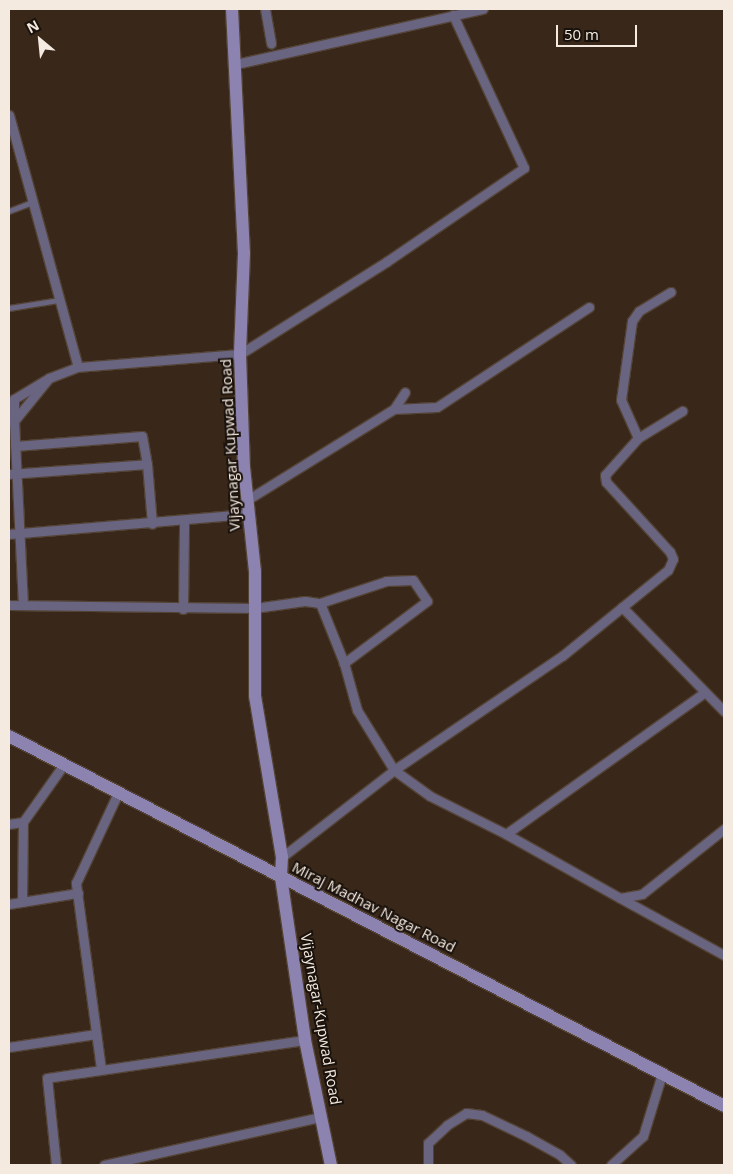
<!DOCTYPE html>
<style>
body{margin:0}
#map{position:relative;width:733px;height:1174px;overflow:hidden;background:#392819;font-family:"Open Sans",sans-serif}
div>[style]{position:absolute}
.roads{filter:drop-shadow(1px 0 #534335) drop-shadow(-1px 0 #534335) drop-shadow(0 1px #534335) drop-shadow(0 -1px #534335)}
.lane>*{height:4.5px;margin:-2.25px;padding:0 2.25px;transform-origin:2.25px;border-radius:2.25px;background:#696480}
.street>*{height:9px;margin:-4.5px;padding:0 4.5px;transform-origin:4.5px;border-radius:4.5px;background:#696480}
.secondary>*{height:12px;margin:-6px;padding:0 6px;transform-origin:6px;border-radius:6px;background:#8c83b0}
span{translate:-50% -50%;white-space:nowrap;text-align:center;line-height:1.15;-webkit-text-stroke:4px #1a120c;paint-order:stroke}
.street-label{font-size:15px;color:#f5eae0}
.frame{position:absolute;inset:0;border:10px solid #f5eae0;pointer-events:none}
.north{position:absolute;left:15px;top:15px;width:50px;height:50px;-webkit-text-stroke:4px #1a120c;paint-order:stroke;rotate:332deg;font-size:14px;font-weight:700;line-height:20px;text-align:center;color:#f5eae0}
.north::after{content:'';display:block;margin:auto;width:18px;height:22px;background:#f5eae0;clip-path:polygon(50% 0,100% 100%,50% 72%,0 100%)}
.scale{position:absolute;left:556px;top:25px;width:81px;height:22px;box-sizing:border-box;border:2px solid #f5eae0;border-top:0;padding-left:6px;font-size:15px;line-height:18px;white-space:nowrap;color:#f5eae0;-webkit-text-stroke:4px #1a120c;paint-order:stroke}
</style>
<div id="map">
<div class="roads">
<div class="lane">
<div style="left:9px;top:211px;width:25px;rotate:-21deg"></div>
<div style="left:9px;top:308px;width:51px;rotate:-9.1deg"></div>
</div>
<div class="street">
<div style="left:265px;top:9px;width:35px;rotate:80deg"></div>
<div style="left:236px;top:64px;width:253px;rotate:-12.6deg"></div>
<div style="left:9px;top:115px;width:261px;rotate:74.7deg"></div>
<div style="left:49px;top:378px;width:55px;rotate:129.1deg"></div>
<div style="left:14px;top:421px;width:22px;rotate:-90deg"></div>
<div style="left:14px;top:399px;width:41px;rotate:-31deg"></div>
<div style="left:49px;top:378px;width:31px;rotate:-21deg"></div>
<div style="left:78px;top:367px;width:163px;rotate:-4.6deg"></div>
<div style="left:240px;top:354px;width:173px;rotate:-32.2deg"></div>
<div style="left:386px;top:262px;width:167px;rotate:-34.3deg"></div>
<div style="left:524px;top:168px;width:169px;rotate:-114.9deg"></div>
<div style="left:394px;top:409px;width:43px;rotate:-2.7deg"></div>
<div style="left:437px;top:407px;width:182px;rotate:-33.3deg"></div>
<div style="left:9px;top:420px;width:5px;rotate:11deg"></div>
<div style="left:14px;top:421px;width:183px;rotate:87.2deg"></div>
<div style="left:638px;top:438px;width:42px;rotate:-114.1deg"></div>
<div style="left:621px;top:400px;width:80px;rotate:-82.1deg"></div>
<div style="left:632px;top:321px;width:12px;rotate:-55deg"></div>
<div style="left:639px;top:311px;width:37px;rotate:-31deg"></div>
<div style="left:15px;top:446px;width:127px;rotate:-4.5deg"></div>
<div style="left:142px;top:436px;width:28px;rotate:80deg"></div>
<div style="left:9px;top:474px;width:138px;rotate:-4.1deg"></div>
<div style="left:147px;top:464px;width:60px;rotate:85.2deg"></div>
<div style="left:247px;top:500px;width:173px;rotate:-31.8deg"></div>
<div style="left:394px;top:409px;width:20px;rotate:-57deg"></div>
<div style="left:9px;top:534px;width:241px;rotate:-4.8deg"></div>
<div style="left:320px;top:603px;width:65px;rotate:68.2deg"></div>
<div style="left:344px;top:663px;width:49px;rotate:74.5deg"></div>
<div style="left:357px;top:710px;width:70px;rotate:58.3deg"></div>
<div style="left:394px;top:770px;width:44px;rotate:35.8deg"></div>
<div style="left:430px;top:796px;width:85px;rotate:26.6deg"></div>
<div style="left:506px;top:834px;width:131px;rotate:29.3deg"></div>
<div style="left:620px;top:898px;width:22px;rotate:-10deg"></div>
<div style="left:642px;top:894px;width:105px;rotate:-38.4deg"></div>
<div style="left:9px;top:605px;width:246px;rotate:0.7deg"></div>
<div style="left:255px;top:608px;width:50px;rotate:-8deg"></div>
<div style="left:305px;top:601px;width:15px;rotate:8deg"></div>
<div style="left:320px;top:603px;width:70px;rotate:-18.4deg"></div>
<div style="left:386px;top:581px;width:27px;rotate:-2deg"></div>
<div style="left:413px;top:580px;width:25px;rotate:56deg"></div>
<div style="left:427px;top:601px;width:104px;rotate:143.2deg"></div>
<div style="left:622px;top:607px;width:146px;rotate:45.6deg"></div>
<div style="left:183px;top:609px;width:88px;rotate:-89.3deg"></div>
<div style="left:9px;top:824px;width:14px;rotate:-8deg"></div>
<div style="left:23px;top:822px;width:71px;rotate:-54.7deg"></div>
<div style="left:506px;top:834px;width:244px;rotate:-35.5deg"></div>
<div style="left:282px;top:857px;width:142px;rotate:-37.8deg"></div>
<div style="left:394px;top:770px;width:203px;rotate:-34.2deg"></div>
<div style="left:562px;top:656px;width:136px;rotate:-39.1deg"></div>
<div style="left:668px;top:570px;width:12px;rotate:-66deg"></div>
<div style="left:673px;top:559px;width:8px;rotate:-113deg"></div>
<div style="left:670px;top:552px;width:95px;rotate:-132.4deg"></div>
<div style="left:606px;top:482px;width:7px;rotate:-98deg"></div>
<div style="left:605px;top:475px;width:50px;rotate:-48.3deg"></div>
<div style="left:638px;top:438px;width:52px;rotate:-31.5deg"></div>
<div style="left:622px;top:899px;width:116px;rotate:28.8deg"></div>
<div style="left:22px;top:902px;width:80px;rotate:-89.3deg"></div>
<div style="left:9px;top:904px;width:70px;rotate:-9.1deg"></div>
<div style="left:9px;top:1047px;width:88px;rotate:-8.5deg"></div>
<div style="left:101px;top:1069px;width:188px;rotate:-97.7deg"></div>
<div style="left:76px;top:883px;width:99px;rotate:-65deg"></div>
<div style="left:56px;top:1165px;width:87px;rotate:-95.9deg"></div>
<div style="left:47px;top:1078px;width:261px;rotate:-8.4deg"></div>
<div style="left:104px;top:1165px;width:222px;rotate:-12.5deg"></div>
<div style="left:428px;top:1165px;width:22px;rotate:-90deg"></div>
<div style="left:428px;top:1143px;width:26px;rotate:-43deg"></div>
<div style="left:447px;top:1125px;width:22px;rotate:-32deg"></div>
<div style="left:466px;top:1113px;width:16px;rotate:7deg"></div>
<div style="left:482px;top:1115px;width:49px;rotate:25.5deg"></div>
<div style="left:526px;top:1136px;width:39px;rotate:29deg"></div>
<div style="left:560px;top:1155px;width:15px;rotate:42deg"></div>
<div style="left:611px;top:1165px;width:43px;rotate:-42.2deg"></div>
<div style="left:643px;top:1136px;width:65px;rotate:-73deg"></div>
</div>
<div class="secondary">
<div style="left:232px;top:9px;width:244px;rotate:87.2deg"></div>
<div style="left:244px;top:253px;width:101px;rotate:92.3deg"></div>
<div style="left:240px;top:354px;width:113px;rotate:88deg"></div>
<div style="left:244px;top:467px;width:105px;rotate:84deg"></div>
<div style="left:255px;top:571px;width:125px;rotate:90deg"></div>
<div style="left:255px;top:696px;width:163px;rotate:80.5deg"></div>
<div style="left:282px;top:857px;width:20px;rotate:93deg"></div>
<div style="left:281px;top:877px;width:165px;rotate:81.6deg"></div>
<div style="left:305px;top:1040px;width:128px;rotate:78.3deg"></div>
<div style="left:9px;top:736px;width:805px;rotate:27.36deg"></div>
</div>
</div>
<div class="street-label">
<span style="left:230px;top:445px;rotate:-93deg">Vijaynagar Kupwad Road</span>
<span style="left:374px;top:907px;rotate:27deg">Miraj Madhav Nagar Road</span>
<span style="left:321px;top:1019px;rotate:80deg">Vijaynagar-Kupwad Road</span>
</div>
<div class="frame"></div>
<div class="north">N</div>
<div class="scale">50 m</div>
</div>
